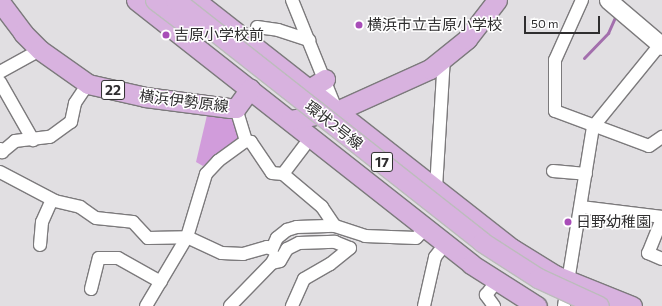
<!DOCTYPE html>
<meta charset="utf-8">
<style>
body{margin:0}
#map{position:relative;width:662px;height:306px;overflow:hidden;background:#e1dfe2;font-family:Commissioner,"Noto Sans JP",sans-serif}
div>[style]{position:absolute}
.green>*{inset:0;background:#d19cdb}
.stream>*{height:3px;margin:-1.5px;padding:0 1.5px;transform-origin:1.5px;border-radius:1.5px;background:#a36fad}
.roads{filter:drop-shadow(1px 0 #7c7a7c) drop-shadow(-1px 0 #7c7a7c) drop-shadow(0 1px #7c7a7c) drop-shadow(0 -1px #7c7a7c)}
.street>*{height:12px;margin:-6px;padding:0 6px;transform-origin:6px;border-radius:6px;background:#fff}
.secondary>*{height:17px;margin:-8.5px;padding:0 8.5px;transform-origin:8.5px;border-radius:8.5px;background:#fff}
.primary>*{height:19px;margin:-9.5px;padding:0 9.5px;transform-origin:9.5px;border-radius:9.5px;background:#d8b2df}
.bridges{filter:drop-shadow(1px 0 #bcbcbc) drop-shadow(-1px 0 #bcbcbc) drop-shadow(0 1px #bcbcbc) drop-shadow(0 -1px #bcbcbc)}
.primary-bridge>*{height:19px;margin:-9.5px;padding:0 9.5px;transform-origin:9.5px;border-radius:9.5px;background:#d8b2df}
.dots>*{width:11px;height:11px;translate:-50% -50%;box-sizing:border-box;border:2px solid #fff;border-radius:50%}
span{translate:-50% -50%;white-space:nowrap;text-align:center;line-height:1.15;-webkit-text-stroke:3px #fff;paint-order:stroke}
.shield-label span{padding:1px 3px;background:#fff;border:1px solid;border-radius:3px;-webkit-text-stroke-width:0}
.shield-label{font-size:14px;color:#2f2e2f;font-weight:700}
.poi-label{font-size:15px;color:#2f2e2f}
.left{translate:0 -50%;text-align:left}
.street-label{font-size:15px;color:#2f2e2f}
.scale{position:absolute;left:524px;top:16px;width:76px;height:18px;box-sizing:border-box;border:2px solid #2f2e2f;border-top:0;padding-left:5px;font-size:12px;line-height:14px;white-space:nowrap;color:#2f2e2f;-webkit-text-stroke:3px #fff;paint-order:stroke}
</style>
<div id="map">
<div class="green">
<div style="clip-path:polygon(208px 111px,233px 116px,239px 142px,203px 166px,196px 162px)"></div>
</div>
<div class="stream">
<div style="left:584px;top:58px;width:35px;rotate:-46deg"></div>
<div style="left:608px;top:33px;width:22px;rotate:-66deg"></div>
</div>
<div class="roads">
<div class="street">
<div style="left:292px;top:0;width:118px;rotate:68deg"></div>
<div style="left:582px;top:0;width:66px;rotate:114.2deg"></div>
<div style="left:555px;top:60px;width:51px;rotate:90deg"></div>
<div style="left:555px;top:111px;width:100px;rotate:20.4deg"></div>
<div style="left:649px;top:146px;width:16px;rotate:-35deg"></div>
<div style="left:257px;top:27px;width:21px;rotate:8deg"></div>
<div style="left:278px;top:30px;width:33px;rotate:18deg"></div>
<div style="left:0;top:72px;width:46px;rotate:-28.8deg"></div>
<div style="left:0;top:82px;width:67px;rotate:60.4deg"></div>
<div style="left:246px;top:141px;width:5px;rotate:11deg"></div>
<div style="left:251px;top:142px;width:37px;rotate:56deg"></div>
<div style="left:272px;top:173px;width:11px;rotate:5deg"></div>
<div style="left:283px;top:174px;width:35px;rotate:-53deg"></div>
<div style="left:0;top:149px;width:4px;rotate:56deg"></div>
<div style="left:2px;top:152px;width:17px;rotate:-40deg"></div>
<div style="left:15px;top:141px;width:35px;rotate:-7deg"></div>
<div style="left:50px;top:137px;width:26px;rotate:-36deg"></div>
<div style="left:71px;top:122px;width:19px;rotate:-78deg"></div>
<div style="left:75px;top:103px;width:23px;rotate:-56deg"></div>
<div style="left:553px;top:171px;width:33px;rotate:5deg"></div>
<div style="left:0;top:172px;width:62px;rotate:27.8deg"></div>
<div style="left:55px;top:201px;width:26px;rotate:13deg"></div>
<div style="left:80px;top:207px;width:19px;rotate:35deg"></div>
<div style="left:96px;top:218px;width:37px;rotate:6deg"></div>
<div style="left:133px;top:222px;width:22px;rotate:47deg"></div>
<div style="left:148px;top:238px;width:39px;rotate:-1deg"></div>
<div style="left:187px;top:237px;width:38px;rotate:25deg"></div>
<div style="left:222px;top:253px;width:21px;rotate:3deg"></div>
<div style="left:243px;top:254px;width:25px;rotate:-16deg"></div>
<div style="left:267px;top:247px;width:5px;rotate:22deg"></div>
<div style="left:272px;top:249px;width:12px;rotate:-66deg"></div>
<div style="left:277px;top:238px;width:13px;rotate:-39deg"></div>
<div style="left:287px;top:230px;width:10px;rotate:-17deg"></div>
<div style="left:297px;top:227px;width:38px;rotate:-2deg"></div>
<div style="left:283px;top:174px;width:51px;rotate:40.2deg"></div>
<div style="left:322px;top:207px;width:23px;rotate:56deg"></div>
<div style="left:335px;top:226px;width:32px;rotate:18deg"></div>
<div style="left:365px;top:236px;width:51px;rotate:2.2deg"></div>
<div style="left:416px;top:238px;width:14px;rotate:-45deg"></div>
<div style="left:436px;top:188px;width:129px;rotate:-86.5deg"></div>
<div style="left:581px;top:207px;width:82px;rotate:7deg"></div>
<div style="left:662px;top:219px;width:37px;rotate:112deg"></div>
<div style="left:648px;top:253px;width:15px;rotate:23deg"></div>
<div style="left:40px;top:245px;width:23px;rotate:-85deg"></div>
<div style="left:42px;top:222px;width:24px;rotate:-66deg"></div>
<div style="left:272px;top:263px;width:8px;rotate:-14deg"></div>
<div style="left:280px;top:261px;width:14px;rotate:-60deg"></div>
<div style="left:287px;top:249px;width:13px;rotate:-27deg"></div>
<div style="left:299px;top:243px;width:36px;rotate:-2deg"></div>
<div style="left:335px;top:242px;width:16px;rotate:22deg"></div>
<div style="left:350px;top:248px;width:26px;rotate:141deg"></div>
<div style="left:330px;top:264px;width:30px;rotate:150deg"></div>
<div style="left:304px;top:279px;width:30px;rotate:114deg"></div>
<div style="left:91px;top:289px;width:32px;rotate:-76deg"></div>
<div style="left:99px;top:258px;width:19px"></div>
<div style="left:118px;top:258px;width:49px;rotate:29.2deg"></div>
<div style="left:146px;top:306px;width:80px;rotate:-59.3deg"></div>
<div style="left:187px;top:237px;width:66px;rotate:-73.2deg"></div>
<div style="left:206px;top:174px;width:18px;rotate:-47deg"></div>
<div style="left:218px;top:161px;width:34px;rotate:-36deg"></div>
<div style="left:246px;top:141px;width:34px;rotate:-107deg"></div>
<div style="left:230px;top:306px;width:60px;rotate:-45.7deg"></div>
<div style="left:272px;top:263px;width:7px;rotate:-63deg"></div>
<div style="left:424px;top:306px;width:50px;rotate:-77.3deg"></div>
<div style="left:435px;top:257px;width:16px;rotate:-52deg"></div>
<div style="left:494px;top:306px;width:14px;rotate:-126deg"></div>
<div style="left:486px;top:295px;width:16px;rotate:-52deg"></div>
<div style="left:564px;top:306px;width:181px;rotate:-80.8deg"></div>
<div style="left:593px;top:127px;width:109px;rotate:-50.9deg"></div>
</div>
<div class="secondary">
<div style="left:608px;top:0;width:71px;rotate:40.4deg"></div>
</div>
<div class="primary">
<div style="left:136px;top:0;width:427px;rotate:38.2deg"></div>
<div style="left:471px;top:264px;width:78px;rotate:32.5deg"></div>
<div style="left:195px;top:0;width:404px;rotate:38.1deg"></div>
<div style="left:513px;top:249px;width:49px;rotate:31.8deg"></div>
<div style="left:555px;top:275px;width:83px;rotate:21.9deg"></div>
<div style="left:0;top:2px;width:39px;rotate:53deg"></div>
<div style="left:23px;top:33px;width:24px;rotate:45deg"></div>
<div style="left:40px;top:50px;width:59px;rotate:35.3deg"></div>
<div style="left:88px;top:84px;width:58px;rotate:12.8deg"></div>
<div style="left:145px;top:97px;width:86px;rotate:7.4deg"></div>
<div style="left:230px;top:108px;width:6px"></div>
<div style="left:236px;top:108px;width:24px;rotate:-54deg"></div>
<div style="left:309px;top:89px;width:19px;rotate:-32deg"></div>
<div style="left:290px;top:120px;width:48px;rotate:-10.8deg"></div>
<div style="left:337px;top:111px;width:102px;rotate:-24.3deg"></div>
<div style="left:430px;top:69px;width:48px;rotate:-39deg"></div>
<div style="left:467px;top:39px;width:49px;rotate:-52.4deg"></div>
</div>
</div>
<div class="bridges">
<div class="primary-bridge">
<div style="left:155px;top:0;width:38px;rotate:37deg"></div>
<div style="left:175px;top:0;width:391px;rotate:38.2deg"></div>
<div style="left:482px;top:242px;width:67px;rotate:32.7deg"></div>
<div style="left:538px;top:278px;width:67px;rotate:24.7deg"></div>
</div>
</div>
<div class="dots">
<div style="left:359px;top:25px;background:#a84db8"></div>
<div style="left:166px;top:35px;background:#a84db8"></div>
<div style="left:568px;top:222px;background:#a84db8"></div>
</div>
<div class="shield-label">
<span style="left:113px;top:90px">22</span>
<span style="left:382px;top:162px">17</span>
</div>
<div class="poi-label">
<span class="left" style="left:367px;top:25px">横浜市立吉原小学校</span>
<span class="left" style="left:174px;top:35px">吉原小学校前</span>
<span class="left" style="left:576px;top:222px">日野幼稚園</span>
</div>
<div class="street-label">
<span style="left:184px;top:101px;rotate:7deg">横浜伊勢原線</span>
<span style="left:334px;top:125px;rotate:38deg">環状2号線</span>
</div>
<div class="scale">50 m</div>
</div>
